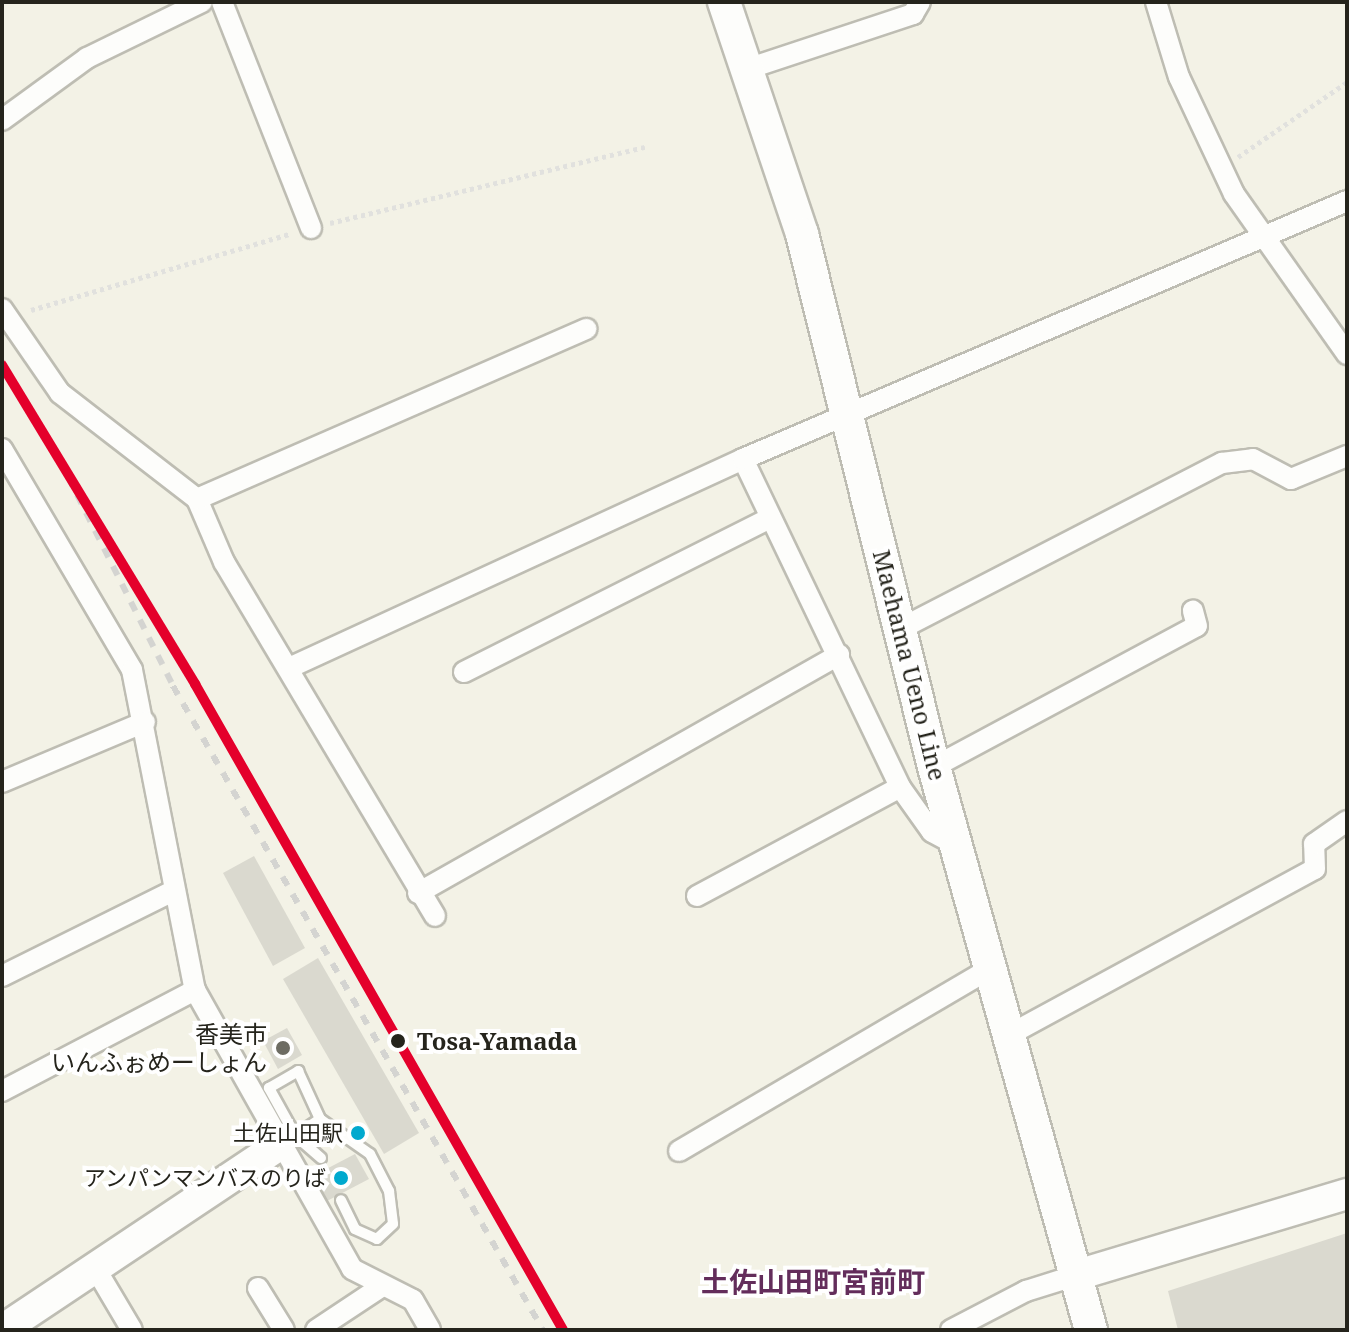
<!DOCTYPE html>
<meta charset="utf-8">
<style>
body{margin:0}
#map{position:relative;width:1349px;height:1332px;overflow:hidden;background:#f3f2e6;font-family:"Noto Serif","Noto Sans JP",serif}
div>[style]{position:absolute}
.building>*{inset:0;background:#dad9cf}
.path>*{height:5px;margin-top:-2.5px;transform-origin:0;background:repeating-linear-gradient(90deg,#e1e1de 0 4px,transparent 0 8px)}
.roads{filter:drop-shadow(2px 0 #bebdb3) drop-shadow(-2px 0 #bebdb3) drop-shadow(0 2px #bebdb3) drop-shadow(0 -2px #bebdb3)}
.lane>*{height:10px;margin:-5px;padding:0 5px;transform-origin:5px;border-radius:5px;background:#fdfdfb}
.street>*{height:20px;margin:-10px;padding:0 10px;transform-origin:10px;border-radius:10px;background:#fdfdfb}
.secondary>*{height:30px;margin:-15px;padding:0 15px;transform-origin:15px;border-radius:15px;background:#fdfdfb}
.primary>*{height:32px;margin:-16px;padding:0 16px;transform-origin:16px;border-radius:16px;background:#fdfdfb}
.rail>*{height:6px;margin-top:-3px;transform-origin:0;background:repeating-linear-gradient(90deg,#d4d4d1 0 10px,transparent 0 20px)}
.rail-1>*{height:10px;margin:-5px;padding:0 5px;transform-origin:5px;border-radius:5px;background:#e4002b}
.dots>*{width:22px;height:22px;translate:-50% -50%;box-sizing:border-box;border:4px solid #fff;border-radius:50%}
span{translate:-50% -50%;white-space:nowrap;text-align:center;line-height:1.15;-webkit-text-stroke:8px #fff;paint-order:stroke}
.bus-label{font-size:22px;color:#25241c}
.right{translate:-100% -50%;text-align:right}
.street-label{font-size:24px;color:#25241c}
.poi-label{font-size:24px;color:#25241c}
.stop-label{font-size:24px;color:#25241c;font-weight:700}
.left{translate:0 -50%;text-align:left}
.quarter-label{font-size:28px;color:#632d5b;font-weight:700}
.frame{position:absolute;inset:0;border:4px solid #25241c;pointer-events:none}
</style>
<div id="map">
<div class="building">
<div style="clip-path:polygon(254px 856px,305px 948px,273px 966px,223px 873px)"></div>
<div style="clip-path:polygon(318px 958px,419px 1133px,384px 1154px,283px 979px)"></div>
<div style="clip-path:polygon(287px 1028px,302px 1055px,278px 1069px,263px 1041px)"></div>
<div style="clip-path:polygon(355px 1154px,369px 1179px,327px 1201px,313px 1176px)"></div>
<div style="clip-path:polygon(1347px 1233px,1347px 1330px,1178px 1330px,1168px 1291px)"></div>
</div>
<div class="path">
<div style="left:1238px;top:157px;width:132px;rotate:-34.5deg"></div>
<div style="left:330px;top:223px;width:324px;rotate:-13.6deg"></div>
<div style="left:31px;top:310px;width:270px;rotate:-16.4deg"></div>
</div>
<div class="roads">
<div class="lane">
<div style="left:292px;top:1138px;width:34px;rotate:-34deg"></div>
<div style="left:321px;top:1158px;width:35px;rotate:-139deg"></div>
<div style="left:295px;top:1135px;width:54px;rotate:-119deg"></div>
<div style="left:269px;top:1088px;width:34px;rotate:-30deg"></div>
<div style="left:298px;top:1071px;width:53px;rotate:65.4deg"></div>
<div style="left:320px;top:1119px;width:61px;rotate:35deg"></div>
<div style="left:370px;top:1154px;width:42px;rotate:62.8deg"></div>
<div style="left:389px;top:1191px;width:33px;rotate:83deg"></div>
<div style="left:393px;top:1224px;width:22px;rotate:137deg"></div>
<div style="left:377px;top:1239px;width:24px;rotate:-156deg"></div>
<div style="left:355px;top:1229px;width:32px;rotate:-116deg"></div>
</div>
<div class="street">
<div style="left:222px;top:2px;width:243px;rotate:68.5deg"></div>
<div style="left:1156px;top:2px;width:78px;rotate:73deg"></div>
<div style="left:1179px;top:77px;width:129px;rotate:64.8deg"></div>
<div style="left:1234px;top:194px;width:196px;rotate:54.8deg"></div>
<div style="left:747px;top:69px;width:175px;rotate:-18.3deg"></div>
<div style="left:913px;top:14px;width:14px;rotate:-60deg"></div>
<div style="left:2px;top:120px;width:105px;rotate:-36.1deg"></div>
<div style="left:87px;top:58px;width:128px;rotate:-26deg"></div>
<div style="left:2px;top:309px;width:102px;rotate:55.4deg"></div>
<div style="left:60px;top:393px;width:173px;rotate:37.7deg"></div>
<div style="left:197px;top:499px;width:69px;rotate:66.8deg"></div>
<div style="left:224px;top:562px;width:412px;rotate:59.2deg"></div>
<div style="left:2px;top:449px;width:256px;rotate:59.5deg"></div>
<div style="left:132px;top:670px;width:326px;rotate:78.9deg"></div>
<div style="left:195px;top:990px;width:320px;rotate:60.6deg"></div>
<div style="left:352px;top:1269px;width:68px;rotate:26.9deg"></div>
<div style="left:413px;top:1300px;width:34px;rotate:60deg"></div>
<div style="left:743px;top:459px;width:364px;rotate:64.4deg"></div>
<div style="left:900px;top:787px;width:55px;rotate:54.6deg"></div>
<div style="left:932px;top:832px;width:27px;rotate:28deg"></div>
<div style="left:197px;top:499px;width:425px;rotate:-23.6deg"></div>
<div style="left:902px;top:628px;width:360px;rotate:-27.3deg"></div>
<div style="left:1222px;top:463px;width:31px;rotate:-7deg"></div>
<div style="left:1253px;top:459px;width:43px;rotate:27.8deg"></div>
<div style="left:1291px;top:479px;width:61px;rotate:-22.3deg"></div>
<div style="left:291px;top:667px;width:498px;rotate:-24.7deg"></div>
<div style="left:743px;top:459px;width:657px;rotate:-23.13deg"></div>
<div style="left:464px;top:672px;width:343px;rotate:-26.7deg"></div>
<div style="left:934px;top:767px;width:298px;rotate:-28.2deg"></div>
<div style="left:1197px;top:626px;width:16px;rotate:-105deg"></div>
<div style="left:2px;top:782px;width:155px;rotate:-22.8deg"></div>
<div style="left:418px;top:893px;width:484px;rotate:-29.5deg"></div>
<div style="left:697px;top:896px;width:230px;rotate:-28.2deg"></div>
<div style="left:2px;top:976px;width:191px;rotate:-26.4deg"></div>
<div style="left:1007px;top:1036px;width:350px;rotate:-28.5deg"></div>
<div style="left:1315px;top:869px;width:25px;rotate:-92deg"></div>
<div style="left:1314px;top:844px;width:40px;rotate:-34.9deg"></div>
<div style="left:2px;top:1091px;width:218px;rotate:-27.6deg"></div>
<div style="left:679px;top:1151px;width:359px;rotate:-30.4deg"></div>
<div style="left:94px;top:1266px;width:74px;rotate:59.3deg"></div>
<div style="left:258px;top:1288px;width:49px;rotate:58.2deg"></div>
<div style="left:316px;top:1330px;width:78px;rotate:-33.5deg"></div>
<div style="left:951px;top:1330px;width:85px;rotate:-27.5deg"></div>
<div style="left:1026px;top:1291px;width:53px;rotate:-17.4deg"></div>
</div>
<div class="secondary">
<div style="left:1077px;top:1275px;width:282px;rotate:-16.7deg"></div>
<div style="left:2px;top:1330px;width:332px;rotate:-33.7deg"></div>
</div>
<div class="primary">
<div style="left:724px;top:2px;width:245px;rotate:71.4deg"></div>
<div style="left:802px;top:234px;width:549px;rotate:76.09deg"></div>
<div style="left:934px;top:767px;width:584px;rotate:74.42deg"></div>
</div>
</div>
<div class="rail">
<div style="left:59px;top:459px;width:254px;rotate:63.3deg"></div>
<div style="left:173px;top:686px;width:743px;rotate:60.12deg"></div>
</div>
<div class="rail-1">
<div style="left:2px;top:365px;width:373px;rotate:58.8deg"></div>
<div style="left:195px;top:684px;width:743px;rotate:60.33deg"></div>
</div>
<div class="dots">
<div style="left:398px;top:1041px;background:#25241c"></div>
<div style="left:283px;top:1048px;background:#6d6c63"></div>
<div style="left:358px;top:1133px;background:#00a9ce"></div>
<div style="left:341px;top:1178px;background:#00a9ce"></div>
</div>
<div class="bus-label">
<span class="right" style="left:343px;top:1133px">土佐山田駅</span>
<span class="right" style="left:326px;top:1178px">アンパンマンバスのりば</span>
</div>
<div class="street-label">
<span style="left:910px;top:665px;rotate:76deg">Maehama Ueno Line</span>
</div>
<div class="poi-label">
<span class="right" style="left:267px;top:1048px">香美市<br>いんふぉめーしょん</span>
</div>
<div class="stop-label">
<span class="left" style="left:417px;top:1041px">Tosa-Yamada</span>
</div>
<div class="quarter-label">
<span style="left:813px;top:1281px">土佐山田町宮前町</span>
</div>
<div class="frame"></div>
</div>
